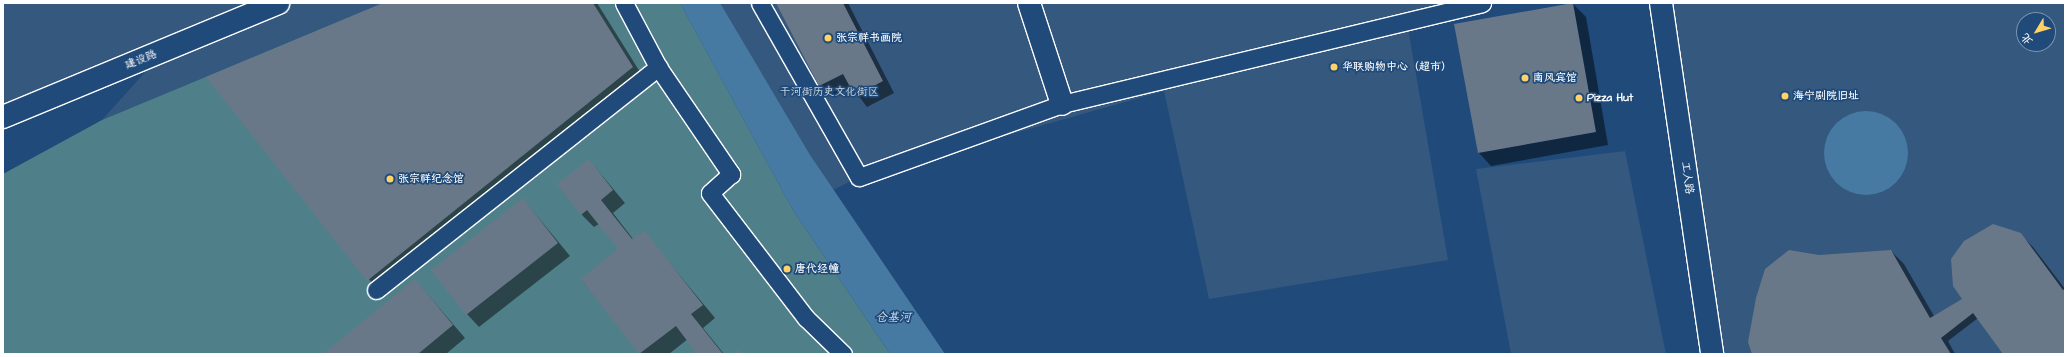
<!DOCTYPE html>
<meta charset="utf-8">
<style>
body{margin:0}
#map{position:relative;width:2068px;height:357px;overflow:hidden;background:#1f4a7a;font-family:"Architects Daughter","LXGW WenKai TC",sans-serif}
div>[style]{position:absolute}
.built>*{inset:0;background:#35587e}
.green>*{inset:0;background:#4f808a}
.water>*{inset:0;background:#467aa3}
.round{border-radius:50%}
.shadow>*{inset:0;background:#0007}
.building>*{inset:0;background:#697888}
.roads{filter:drop-shadow(1px 0 #fff) drop-shadow(-1px 0 #fff) drop-shadow(0 1px #fff) drop-shadow(0 -1px #fff)}
.lane>*{height:17px;margin:-8.5px;padding:0 8.5px;transform-origin:8.5px;border-radius:8.5px;background:#1f4a7a}
.street>*{height:22px;margin:-11px;padding:0 11px;transform-origin:11px;border-radius:11px;background:#1f4a7a}
.secondary>*{height:22px;margin:-11px;padding:0 11px;transform-origin:11px;border-radius:11px;background:#1f4a7a}
.dots>*{width:11px;height:11px;translate:-50% -50%;box-sizing:border-box;border:2px solid #1f4a7a;border-radius:50%}
span{translate:-50% -50%;white-space:nowrap;text-align:center;line-height:1.15;-webkit-text-stroke:3.5px #1f4a7a;paint-order:stroke}
.poi-label{font-size:11px;color:#fff;font-weight:700}
.left{translate:0 -50%;text-align:left}
.street-label{font-size:11px;color:#fff}
.park-label{font-size:11px;color:#d3dfe2}
.water-label{font-size:12px;color:#d1dee8;font-style:italic}
.frame{position:absolute;inset:0;border:4px solid #fff;pointer-events:none}
.north{position:absolute;left:2016px;top:12px;width:40px;height:40px;box-sizing:border-box;background:#1f4a7a;border:1px solid #7992af;border-radius:50%;rotate:232deg;font-size:11px;font-weight:700;line-height:16px;text-align:center;color:#fff}
.north::after{content:'';display:block;margin:auto;width:14px;height:18px;background:#ffd166;clip-path:polygon(50% 0,100% 100%,50% 72%,0 100%)}
</style>
<div id="map">
<div class="built">
<div style="clip-path:polygon(3px 3px,383px 3px,102px 120px,164px 51px,3px 117px)"></div>
<div style="clip-path:polygon(680px 3px,1500px 3px,1408px 28px,1448px 260px,1209px 299px,1164px 91px,859px 177px,793px 210px)"></div>
<div style="clip-path:polygon(evenodd,1661px 3px,2065px 3px,2065px 354px,1712px 354px,1661px 3px,2024px 20px,2048px 20px,2048px 44px,2024px 44px,2024px 20px)"></div>
<div style="clip-path:polygon(1625px 151px,1666px 354px,1511px 354px,1476px 169px)"></div>
</div>
<div class="green">
<div style="clip-path:polygon(383px 3px,680px 3px,793px 210px,890px 354px,3px 354px,3px 174px,102px 120px)"></div>
</div>
<div class="water">
<div style="clip-path:polygon(680px 3px,720px 3px,810px 155px,945px 354px,890px 354px,793px 210px)"></div>
<div class="round" style="left:1824px;top:111px;width:84px;height:84px"></div>
</div>
<div class="shadow">
<div style="clip-path:polygon(385px 3px,597px 3px,645px 80px,380px 293px,208px 77px)"></div>
<div style="clip-path:polygon(778px 3px,848px 3px,894px 93px,867px 107px,852px 87px,832px 97px,820px 86px)"></div>
<div style="clip-path:polygon(1573px 4px,1586px 17px,1608px 145px,1491px 166px,1479px 153px,1455px 25px)"></div>
<div style="clip-path:polygon(589px 160px,625px 203px,613px 213px,633px 239px,643px 231px,715px 318px,703px 328px,724px 354px,699px 354px,688px 339px,669px 354px,641px 354px,582px 280px,620px 250px,599px 224px,594px 227px,582px 215px,558px 184px)"></div>
<div style="clip-path:polygon(523px 199px,570px 256px,479px 327px,467px 314px)"></div>
<div style="clip-path:polygon(2020px 234px,2033px 247px,2065px 289px,2065px 354px,2005px 354px,1978px 318px,1948px 341px,1955px 354px,1753px 354px,1819px 256px,1891px 251px,1904px 264px,1934px 316px,1962px 300px)"></div>
<div style="clip-path:polygon(415px 280px,465px 338px,446px 354px,325px 354px)"></div>
</div>
<div class="building">
<div style="clip-path:polygon(383px 3px,593px 3px,633px 67px,367px 281px,206px 77px)"></div>
<div style="clip-path:polygon(776px 3px,843px 3px,883px 81px,855px 96px,843px 74px,819px 86px)"></div>
<div style="clip-path:polygon(1573px 3px,1596px 132px,1478px 153px,1454px 24px)"></div>
<div style="clip-path:polygon(589px 159px,613px 190px,601px 200px,632px 239px,644px 230px,703px 305px,691px 314px,723px 354px,697px 354px,676px 326px,639px 354px,581px 279px,618px 249px,587px 210px,581px 215px,557px 184px)"></div>
<div style="clip-path:polygon(523px 198px,558px 243px,466px 315px,431px 270px)"></div>
<div style="clip-path:polygon(1993px 224px,2021px 233px,2063px 290px,2065px 289px,2065px 354px,2003px 354px,1973px 313px,1941px 338px,1951px 354px,1752px 354px,1748px 342px,1756px 298px,1765px 269px,1789px 250px,1819px 255px,1891px 250px,1930px 318px,1962px 299px,1953px 286px,1951px 259px,1964px 241px)"></div>
<div style="clip-path:polygon(415px 279px,453px 325px,418px 354px,323px 354px)"></div>
<div style="clip-path:polygon(738px 350px,741px 354px,733px 354px)"></div>
</div>
<div class="roads">
<div class="lane">
<div style="left:624px;top:3px;width:72px;rotate:62deg"></div>
<div style="left:658px;top:67px;width:130px;rotate:55.7deg"></div>
<div style="left:731px;top:174px;width:28px;rotate:138deg"></div>
<div style="left:710px;top:193px;width:158px;rotate:52.5deg"></div>
<div style="left:806px;top:318px;width:52px;rotate:44.2deg"></div>
<div style="left:760px;top:3px;width:200px;rotate:60.4deg"></div>
<div style="left:859px;top:177px;width:216px;rotate:-19.8deg"></div>
<div style="left:1062px;top:104px;width:432px;rotate:-13.5deg"></div>
<div style="left:376px;top:290px;width:360px;rotate:-38.3deg"></div>
</div>
<div class="street">
<div style="left:1029px;top:3px;width:106px;rotate:71.9deg"></div>
</div>
<div class="secondary">
<div style="left:1661px;top:3px;width:355px;rotate:81.7deg"></div>
<div style="left:3px;top:117px;width:298px;rotate:-22.5deg"></div>
</div>
</div>
<div class="dots">
<div style="left:828px;top:38px;background:#ffd166"></div>
<div style="left:1334px;top:67px;background:#ffd166"></div>
<div style="left:1525px;top:78px;background:#ffd166"></div>
<div style="left:1785px;top:96px;background:#ffd166"></div>
<div style="left:1579px;top:98px;background:#ffd166"></div>
<div style="left:390px;top:179px;background:#ffd166"></div>
<div style="left:787px;top:269px;background:#ffd166"></div>
</div>
<div class="poi-label">
<span class="left" style="left:836px;top:38px">张宗祥书画院</span>
<span class="left" style="left:1342px;top:67px">华联购物中心（超市）</span>
<span class="left" style="left:1533px;top:78px">南风宾馆</span>
<span class="left" style="left:1793px;top:96px">海宁剧院旧址</span>
<span class="left" style="left:1587px;top:98px">Pizza Hut</span>
<span class="left" style="left:398px;top:179px">张宗祥纪念馆</span>
<span class="left" style="left:795px;top:269px">唐代经幢</span>
</div>
<div class="street-label">
<span style="left:141px;top:60px;rotate:-22deg">建设路</span>
<span style="left:1687px;top:178px;rotate:82deg">工人路</span>
</div>
<div class="park-label">
<span style="left:829px;top:92px">干河街历史文化街区</span>
</div>
<div class="water-label">
<span style="left:893px;top:318px">仓基河</span>
</div>
<div class="frame"></div>
<div class="north">北</div>
</div>
